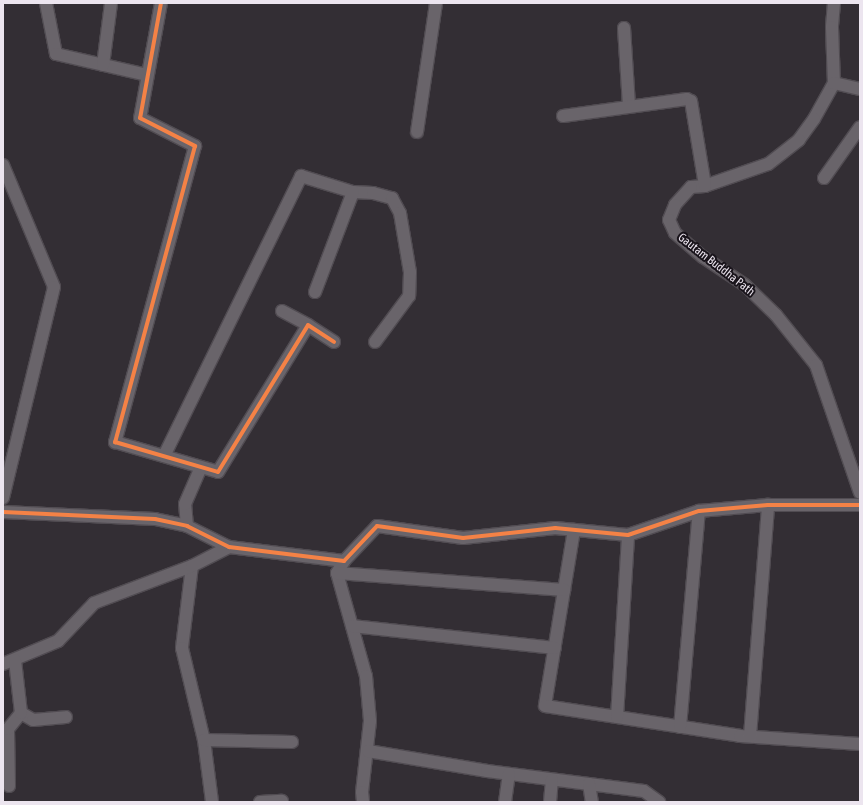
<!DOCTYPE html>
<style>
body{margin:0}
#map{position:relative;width:863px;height:805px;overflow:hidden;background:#332e34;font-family:"Asap Condensed",sans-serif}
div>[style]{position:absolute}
.roads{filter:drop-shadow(1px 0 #514c52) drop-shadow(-1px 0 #514c52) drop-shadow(0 1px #514c52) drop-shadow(0 -1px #514c52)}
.minor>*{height:12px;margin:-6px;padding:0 6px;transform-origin:6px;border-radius:6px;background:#69646a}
.cycleway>*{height:4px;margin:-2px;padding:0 2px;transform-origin:2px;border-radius:2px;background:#f48246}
span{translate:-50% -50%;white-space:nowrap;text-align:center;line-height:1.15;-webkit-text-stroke:4px #19141b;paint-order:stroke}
.street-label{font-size:12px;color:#ece5ef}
.frame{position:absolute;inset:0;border:4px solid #ece5ef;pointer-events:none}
</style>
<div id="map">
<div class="roads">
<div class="minor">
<div style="left:46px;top:3px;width:52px;rotate:78.9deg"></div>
<div style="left:56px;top:54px;width:93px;rotate:13deg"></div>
<div style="left:161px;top:3px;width:117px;rotate:100.3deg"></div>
<div style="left:140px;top:118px;width:62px;rotate:27deg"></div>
<div style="left:195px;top:146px;width:307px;rotate:105.1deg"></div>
<div style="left:115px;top:442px;width:107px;rotate:16.2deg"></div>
<div style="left:218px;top:472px;width:172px;rotate:-58.5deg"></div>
<div style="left:308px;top:325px;width:31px;rotate:33deg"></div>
<div style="left:834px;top:3px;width:24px;rotate:95deg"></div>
<div style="left:832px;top:27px;width:56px;rotate:88deg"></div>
<div style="left:834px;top:83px;width:41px;rotate:119.1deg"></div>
<div style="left:814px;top:119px;width:26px;rotate:126deg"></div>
<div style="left:799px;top:140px;width:39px;rotate:142deg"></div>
<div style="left:768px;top:164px;width:67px;rotate:160.8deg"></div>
<div style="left:705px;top:186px;width:14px;rotate:176deg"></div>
<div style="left:691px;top:187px;width:24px;rotate:132deg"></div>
<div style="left:675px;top:205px;width:16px;rotate:112deg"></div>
<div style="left:669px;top:220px;width:14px;rotate:65deg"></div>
<div style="left:675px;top:233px;width:37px;rotate:41deg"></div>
<div style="left:703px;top:257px;width:50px;rotate:33.7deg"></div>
<div style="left:745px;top:285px;width:43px;rotate:44.1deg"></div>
<div style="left:776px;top:315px;width:64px;rotate:51.3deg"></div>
<div style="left:816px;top:365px;width:135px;rotate:71deg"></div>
<div style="left:624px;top:28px;width:77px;rotate:86.3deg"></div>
<div style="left:103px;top:65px;width:63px;rotate:-82.6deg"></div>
<div style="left:834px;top:83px;width:27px;rotate:13deg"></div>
<div style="left:563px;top:116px;width:125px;rotate:-7.8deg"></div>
<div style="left:687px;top:99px;width:4px;rotate:27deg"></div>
<div style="left:691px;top:101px;width:86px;rotate:80.6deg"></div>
<div style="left:417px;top:132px;width:130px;rotate:-81.6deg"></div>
<div style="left:3px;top:165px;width:132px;rotate:67.3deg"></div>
<div style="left:54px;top:287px;width:217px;rotate:103.6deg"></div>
<div style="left:824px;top:178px;width:62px;rotate:-54.8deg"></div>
<div style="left:353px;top:192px;width:20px;rotate:3deg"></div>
<div style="left:373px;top:193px;width:20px;rotate:15deg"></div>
<div style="left:392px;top:198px;width:17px;rotate:62deg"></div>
<div style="left:400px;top:213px;width:60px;rotate:80.4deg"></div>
<div style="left:410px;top:272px;width:24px;rotate:92deg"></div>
<div style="left:409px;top:296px;width:57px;rotate:126.5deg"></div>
<div style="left:282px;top:311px;width:30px;rotate:28deg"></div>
<div style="left:164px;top:456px;width:312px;rotate:-63.9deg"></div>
<div style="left:301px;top:176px;width:54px;rotate:17.1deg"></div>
<div style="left:353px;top:192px;width:107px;rotate:110.8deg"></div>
<div style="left:3px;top:512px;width:152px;rotate:2.6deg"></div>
<div style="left:155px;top:519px;width:33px;rotate:12deg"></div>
<div style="left:187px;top:526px;width:47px;rotate:26.6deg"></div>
<div style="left:229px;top:547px;width:116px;rotate:6.9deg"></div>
<div style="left:344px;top:561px;width:48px;rotate:-46.7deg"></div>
<div style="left:377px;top:526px;width:87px;rotate:7.9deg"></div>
<div style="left:463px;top:538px;width:93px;rotate:-6.2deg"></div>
<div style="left:555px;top:528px;width:73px;rotate:5.5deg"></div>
<div style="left:628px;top:535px;width:75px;rotate:-18.7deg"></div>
<div style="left:699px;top:511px;width:69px;rotate:-5deg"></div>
<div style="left:768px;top:505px;width:92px"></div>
<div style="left:187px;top:526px;width:22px;rotate:-95deg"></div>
<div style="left:185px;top:504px;width:40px;rotate:-66.6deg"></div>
<div style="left:574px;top:530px;width:178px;rotate:99.4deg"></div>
<div style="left:545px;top:706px;width:197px;rotate:8.7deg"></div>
<div style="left:740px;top:736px;width:120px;rotate:3.8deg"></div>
<div style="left:344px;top:561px;width:14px;rotate:120deg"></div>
<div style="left:337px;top:573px;width:107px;rotate:74.3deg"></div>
<div style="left:366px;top:676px;width:45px;rotate:84.9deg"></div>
<div style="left:370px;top:721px;width:71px;rotate:96.4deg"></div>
<div style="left:362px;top:792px;width:10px;rotate:84deg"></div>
<div style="left:192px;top:566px;width:83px;rotate:97deg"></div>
<div style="left:182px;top:648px;width:95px;rotate:76.6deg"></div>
<div style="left:204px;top:740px;width:63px;rotate:82.6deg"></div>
<div style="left:337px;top:573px;width:228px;rotate:4.3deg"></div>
<div style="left:352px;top:626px;width:204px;rotate:6.2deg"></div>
<div style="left:3px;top:664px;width:60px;rotate:-22.7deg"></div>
<div style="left:58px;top:641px;width:52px;rotate:-46.5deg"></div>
<div style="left:94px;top:603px;width:105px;rotate:-20.7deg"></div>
<div style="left:192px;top:566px;width:42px;rotate:-27.2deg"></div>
<div style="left:21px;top:713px;width:14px;rotate:30deg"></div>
<div style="left:33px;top:720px;width:33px;rotate:-5deg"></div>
<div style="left:617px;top:717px;width:182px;rotate:-86.5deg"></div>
<div style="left:680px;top:727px;width:217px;rotate:-85deg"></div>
<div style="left:750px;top:736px;width:232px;rotate:-85.5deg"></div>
<div style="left:204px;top:740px;width:88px;rotate:1.3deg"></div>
<div style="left:368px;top:751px;width:121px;rotate:9.5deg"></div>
<div style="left:487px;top:771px;width:158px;rotate:7.3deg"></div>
<div style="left:644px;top:791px;width:19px;rotate:36deg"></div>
<div style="left:589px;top:784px;width:18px;rotate:81deg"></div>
<div style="left:9px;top:786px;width:57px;rotate:-91deg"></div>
<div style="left:8px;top:729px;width:21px;rotate:-51deg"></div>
<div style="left:21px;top:713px;width:53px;rotate:-96.5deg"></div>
<div style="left:260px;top:802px;width:22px;rotate:-3deg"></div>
<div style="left:505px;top:802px;width:28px;rotate:-82deg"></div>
<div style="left:550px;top:802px;width:22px;rotate:-85deg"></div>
</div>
</div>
<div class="cycleway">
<div style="left:161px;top:3px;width:117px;rotate:100.3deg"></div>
<div style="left:140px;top:118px;width:62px;rotate:27deg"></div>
<div style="left:195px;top:146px;width:307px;rotate:105.1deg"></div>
<div style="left:115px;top:442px;width:107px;rotate:16.2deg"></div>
<div style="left:218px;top:472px;width:172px;rotate:-58.5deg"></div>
<div style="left:308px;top:325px;width:31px;rotate:33deg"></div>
<div style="left:3px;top:512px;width:152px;rotate:2.6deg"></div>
<div style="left:155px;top:519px;width:33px;rotate:12deg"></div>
<div style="left:187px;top:526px;width:47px;rotate:26.6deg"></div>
<div style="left:229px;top:547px;width:116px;rotate:6.9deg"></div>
<div style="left:344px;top:561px;width:48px;rotate:-46.7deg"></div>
<div style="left:377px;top:526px;width:87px;rotate:7.9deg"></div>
<div style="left:463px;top:538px;width:93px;rotate:-6.2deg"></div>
<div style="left:555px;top:528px;width:73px;rotate:5.5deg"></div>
<div style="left:628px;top:535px;width:75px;rotate:-18.7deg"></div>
<div style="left:699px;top:511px;width:69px;rotate:-5deg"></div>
<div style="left:768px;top:505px;width:92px"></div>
</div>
<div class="street-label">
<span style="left:716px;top:265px;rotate:38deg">Gautam Buddha Path</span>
</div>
<div class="frame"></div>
</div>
